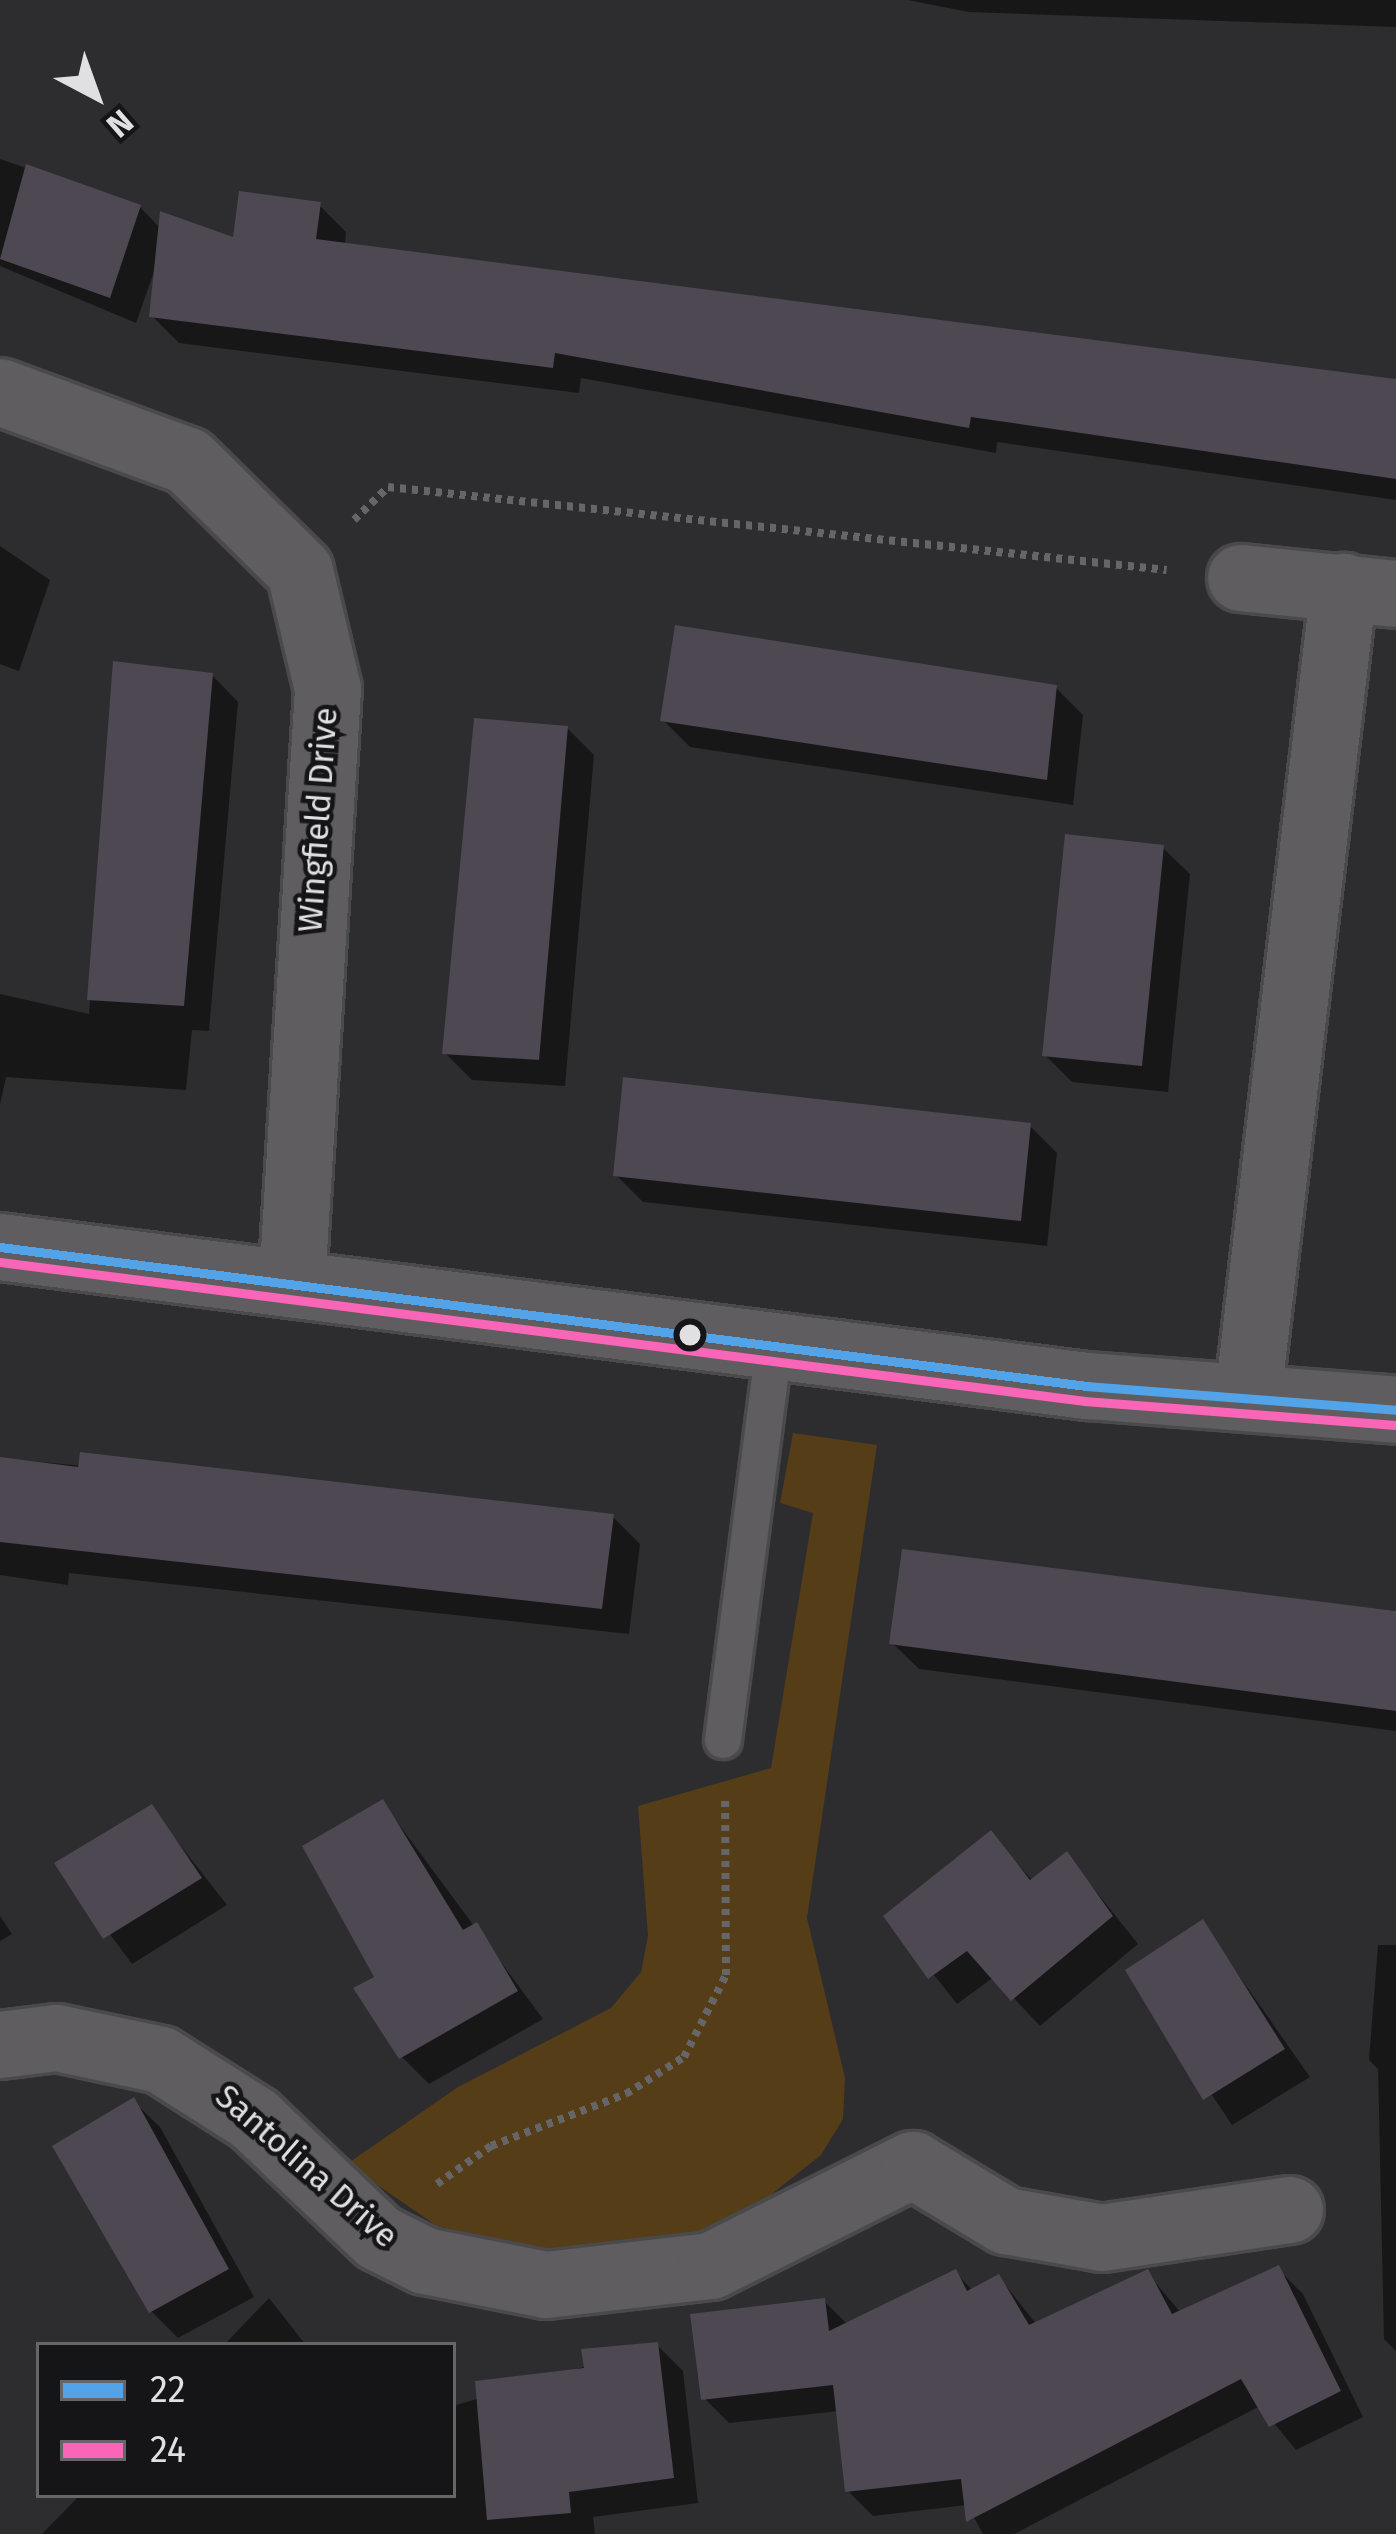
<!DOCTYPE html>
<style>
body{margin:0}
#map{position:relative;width:1396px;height:2534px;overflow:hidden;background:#2d2c2e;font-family:"Fira Sans",sans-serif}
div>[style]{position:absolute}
.green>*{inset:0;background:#553d18}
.shadow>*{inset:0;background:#0007}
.building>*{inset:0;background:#4d4852}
.path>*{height:8px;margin-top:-4px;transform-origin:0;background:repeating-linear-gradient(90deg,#666567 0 6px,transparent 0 12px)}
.roads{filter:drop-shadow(3px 0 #4a494b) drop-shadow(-3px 0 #4a494b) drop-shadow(0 3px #4a494b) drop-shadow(0 -3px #4a494b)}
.service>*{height:36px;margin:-18px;padding:0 18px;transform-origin:18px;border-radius:18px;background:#5f5d5f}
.minor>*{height:66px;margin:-33px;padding:0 33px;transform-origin:33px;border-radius:33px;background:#5f5d5f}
.tertiary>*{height:66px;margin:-33px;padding:0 33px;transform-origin:33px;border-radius:33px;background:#5f5d5f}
.bus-1>*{height:9px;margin:-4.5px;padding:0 4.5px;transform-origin:4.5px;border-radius:4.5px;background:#53a3e8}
.bus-2>*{height:9px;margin:-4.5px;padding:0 4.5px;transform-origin:4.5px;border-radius:4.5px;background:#fa66b7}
.dots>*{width:33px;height:33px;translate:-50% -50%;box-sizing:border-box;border:6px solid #151416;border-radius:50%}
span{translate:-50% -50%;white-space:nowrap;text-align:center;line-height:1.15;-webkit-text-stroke:9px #151416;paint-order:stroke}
.street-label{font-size:33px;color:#e0dfe2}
.legend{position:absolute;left:36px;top:2342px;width:420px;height:156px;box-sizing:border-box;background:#151416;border:3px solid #666568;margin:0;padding:15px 21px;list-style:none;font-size:36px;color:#e0dfe2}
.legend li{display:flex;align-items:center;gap:24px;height:60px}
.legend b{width:60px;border:3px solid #666568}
.north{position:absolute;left:36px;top:36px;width:120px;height:120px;-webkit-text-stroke:9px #151416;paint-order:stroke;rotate:139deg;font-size:33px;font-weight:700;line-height:48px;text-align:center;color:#e0dfe2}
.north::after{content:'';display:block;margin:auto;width:42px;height:54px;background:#e0dfe2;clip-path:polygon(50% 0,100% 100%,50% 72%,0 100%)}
</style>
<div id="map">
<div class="green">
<div style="clip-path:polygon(793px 1433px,877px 1445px,807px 1918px,845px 2078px,843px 2119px,821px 2155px,763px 2201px,687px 2238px,559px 2252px,437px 2226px,347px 2164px,458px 2087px,611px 2008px,641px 1972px,648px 1936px,638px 1806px,771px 1768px,813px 1513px,780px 1503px)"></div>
</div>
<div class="shadow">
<div style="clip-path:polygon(907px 0,1396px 0,1396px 27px,969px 12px)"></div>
<div style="clip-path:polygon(0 159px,140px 207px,161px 229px,236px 241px,319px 205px,346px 232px,345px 246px,1396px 381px,1396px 500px,997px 442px,996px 453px,581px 378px,579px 393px,179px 343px,152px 316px,154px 272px,136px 323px,0 266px)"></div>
<div style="clip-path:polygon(0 546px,50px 580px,19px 671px,0 664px)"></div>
<div style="clip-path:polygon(115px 664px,212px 675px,238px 702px,209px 1031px,192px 1030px,186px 1090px,6px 1077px,0 1105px,0 994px,89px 1014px)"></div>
<div style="clip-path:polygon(1056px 688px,1083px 715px,1073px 805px,690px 747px,663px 720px)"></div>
<div style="clip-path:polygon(567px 728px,594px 755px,565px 1086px,472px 1080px,445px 1053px)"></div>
<div style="clip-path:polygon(1163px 848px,1190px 874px,1168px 1092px,1072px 1082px,1045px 1055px)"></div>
<div style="clip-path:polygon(1030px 1126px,1057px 1153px,1047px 1246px,643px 1202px,616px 1175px)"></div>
<div style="clip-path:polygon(0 1458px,613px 1517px,640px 1544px,629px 1634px,69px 1573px,68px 1585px,0 1575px)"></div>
<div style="clip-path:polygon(904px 1552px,1396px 1611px,1396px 1731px,919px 1669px,892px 1643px)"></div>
<div style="clip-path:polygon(383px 1803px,543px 2019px,429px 2084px,402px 2057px,379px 1978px)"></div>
<div style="clip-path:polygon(151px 1808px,227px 1905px,132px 1964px,58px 1864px)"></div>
<div style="clip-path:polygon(990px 1834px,1033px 1881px,1067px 1855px,1138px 1944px,1040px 2026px,994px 1977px,957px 2004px,887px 1916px)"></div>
<div style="clip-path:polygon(0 1916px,12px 1934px,0 1941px)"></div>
<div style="clip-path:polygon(1202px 1923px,1310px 2077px,1232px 2125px,1129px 1971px)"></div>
<div style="clip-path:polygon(1378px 1945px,1396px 1945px,1396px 2351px,1384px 2339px,1378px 2069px,1369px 2060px)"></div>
<div style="clip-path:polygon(133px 2101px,160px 2127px,254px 2297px,178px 2338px,151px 2311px)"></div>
<div style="clip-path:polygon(1278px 2269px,1303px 2294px,1363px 2417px,1296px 2450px,1260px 2406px,1014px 2534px,983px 2534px,967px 2505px,873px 2516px,848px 2491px,839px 2411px,729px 2423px,704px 2398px,824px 2301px,848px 2325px,955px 2272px,973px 2291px,999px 2277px,1037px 2325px,1147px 2273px,1181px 2313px)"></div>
<div style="clip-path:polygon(269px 2298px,306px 2345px,224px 2345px)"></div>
<div style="clip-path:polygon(657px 2345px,683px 2371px,698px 2503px,593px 2517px,595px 2534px,42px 2534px,80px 2495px,453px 2495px,453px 2406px)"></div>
</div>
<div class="building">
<div style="clip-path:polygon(26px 164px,141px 205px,110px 298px,0 259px)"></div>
<div style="clip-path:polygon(239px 191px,321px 202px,316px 239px,1396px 379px,1396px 479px,971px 417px,969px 428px,555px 353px,553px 368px,149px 317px,160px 211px,233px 237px)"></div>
<div style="clip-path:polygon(675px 625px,1057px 685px,1047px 780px,660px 721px)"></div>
<div style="clip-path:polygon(113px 661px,213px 673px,184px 1006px,87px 1000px)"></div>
<div style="clip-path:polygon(474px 718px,568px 726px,539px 1060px,442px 1054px)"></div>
<div style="clip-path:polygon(1065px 834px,1164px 845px,1142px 1066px,1042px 1056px)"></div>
<div style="clip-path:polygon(623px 1077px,1031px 1123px,1021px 1221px,613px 1176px)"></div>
<div style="clip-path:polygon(80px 1452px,614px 1514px,602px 1609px,0 1542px,0 1457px,78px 1467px)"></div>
<div style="clip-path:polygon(902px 1549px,1396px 1611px,1396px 1711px,889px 1644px)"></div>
<div style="clip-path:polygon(383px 1799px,463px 1930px,477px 1922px,518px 1991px,399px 2059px,353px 1988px,374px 1977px,302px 1846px)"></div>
<div style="clip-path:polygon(152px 1804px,202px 1878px,103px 1939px,54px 1863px)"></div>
<div style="clip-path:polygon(991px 1830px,1030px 1880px,1067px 1851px,1113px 1916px,1011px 2001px,967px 1951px,928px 1979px,883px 1916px)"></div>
<div style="clip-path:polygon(1203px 1919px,1285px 2049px,1203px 2100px,1125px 1970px)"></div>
<div style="clip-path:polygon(134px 2097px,229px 2269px,149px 2313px,52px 2146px)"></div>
<div style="clip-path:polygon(1279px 2265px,1341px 2391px,1269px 2427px,1241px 2379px,966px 2522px,961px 2479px,845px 2492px,833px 2385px,701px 2400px,690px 2314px,825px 2298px,829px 2331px,956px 2269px,967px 2291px,999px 2274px,1029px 2325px,1148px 2269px,1172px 2314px)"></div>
<div style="clip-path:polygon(658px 2342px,674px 2478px,569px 2492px,571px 2513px,487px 2520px,475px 2381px,584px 2368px,581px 2349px)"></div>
</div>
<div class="path">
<div style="left:354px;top:520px;width:47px;rotate:-44.1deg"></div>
<div style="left:388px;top:487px;width:783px;rotate:6.08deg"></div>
<div style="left:437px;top:2184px;width:66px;rotate:-35.1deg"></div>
<div style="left:491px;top:2146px;width:145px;rotate:-21.1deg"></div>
<div style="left:626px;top:2094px;width:69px;rotate:-32.5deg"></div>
<div style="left:684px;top:2057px;width:92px;rotate:-62.9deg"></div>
<div style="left:726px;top:1975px;width:175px;rotate:-90.3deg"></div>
</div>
<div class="roads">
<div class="service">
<div style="left:723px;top:1740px;width:396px;rotate:-82.6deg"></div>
</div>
<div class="minor">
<div style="left:0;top:392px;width:200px;rotate:20.2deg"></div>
<div style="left:188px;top:461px;width:157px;rotate:44.5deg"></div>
<div style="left:300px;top:571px;width:121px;rotate:76.7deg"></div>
<div style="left:328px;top:689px;width:596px;rotate:93.46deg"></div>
<div style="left:1241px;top:578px;width:156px;rotate:5.9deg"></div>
<div style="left:1248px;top:1396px;width:815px;rotate:-83.23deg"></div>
<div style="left:0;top:2045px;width:57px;rotate:-7deg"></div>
<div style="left:57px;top:2038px;width:106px;rotate:11.9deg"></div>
<div style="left:161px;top:2060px;width:110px;rotate:32.4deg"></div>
<div style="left:254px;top:2119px;width:173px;rotate:43.6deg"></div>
<div style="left:379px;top:2238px;width:51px;rotate:26.6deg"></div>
<div style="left:425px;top:2261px;width:123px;rotate:11.2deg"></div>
<div style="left:546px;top:2285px;width:166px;rotate:-6.6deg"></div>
<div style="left:711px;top:2266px;width:226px;rotate:-26.6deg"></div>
<div style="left:913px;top:2165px;width:109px;rotate:31.1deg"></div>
<div style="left:1006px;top:2221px;width:97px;rotate:10deg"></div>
<div style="left:1102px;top:2238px;width:190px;rotate:-8.5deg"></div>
</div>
<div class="tertiary">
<div style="left:0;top:1247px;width:1096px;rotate:7.29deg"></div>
<div style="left:1087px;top:1386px;width:310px;rotate:4.4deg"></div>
</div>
</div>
<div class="bus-1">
<div style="left:0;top:1247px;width:1096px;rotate:7.29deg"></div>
<div style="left:1087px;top:1386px;width:310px;rotate:4.4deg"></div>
</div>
<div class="bus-2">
<div style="left:0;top:1262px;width:1094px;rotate:7.3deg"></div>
<div style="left:1085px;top:1401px;width:311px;rotate:4.4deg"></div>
</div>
<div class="dots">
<div style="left:690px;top:1335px;background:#e0dfe2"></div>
</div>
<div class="street-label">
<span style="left:319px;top:820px;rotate:-86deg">Wingfield Drive</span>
<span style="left:306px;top:2167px;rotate:41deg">Santolina Drive</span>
</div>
<ul class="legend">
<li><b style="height:15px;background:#53a3e8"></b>22</li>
<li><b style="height:15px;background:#fa66b7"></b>24</li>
</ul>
<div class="north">N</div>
</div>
